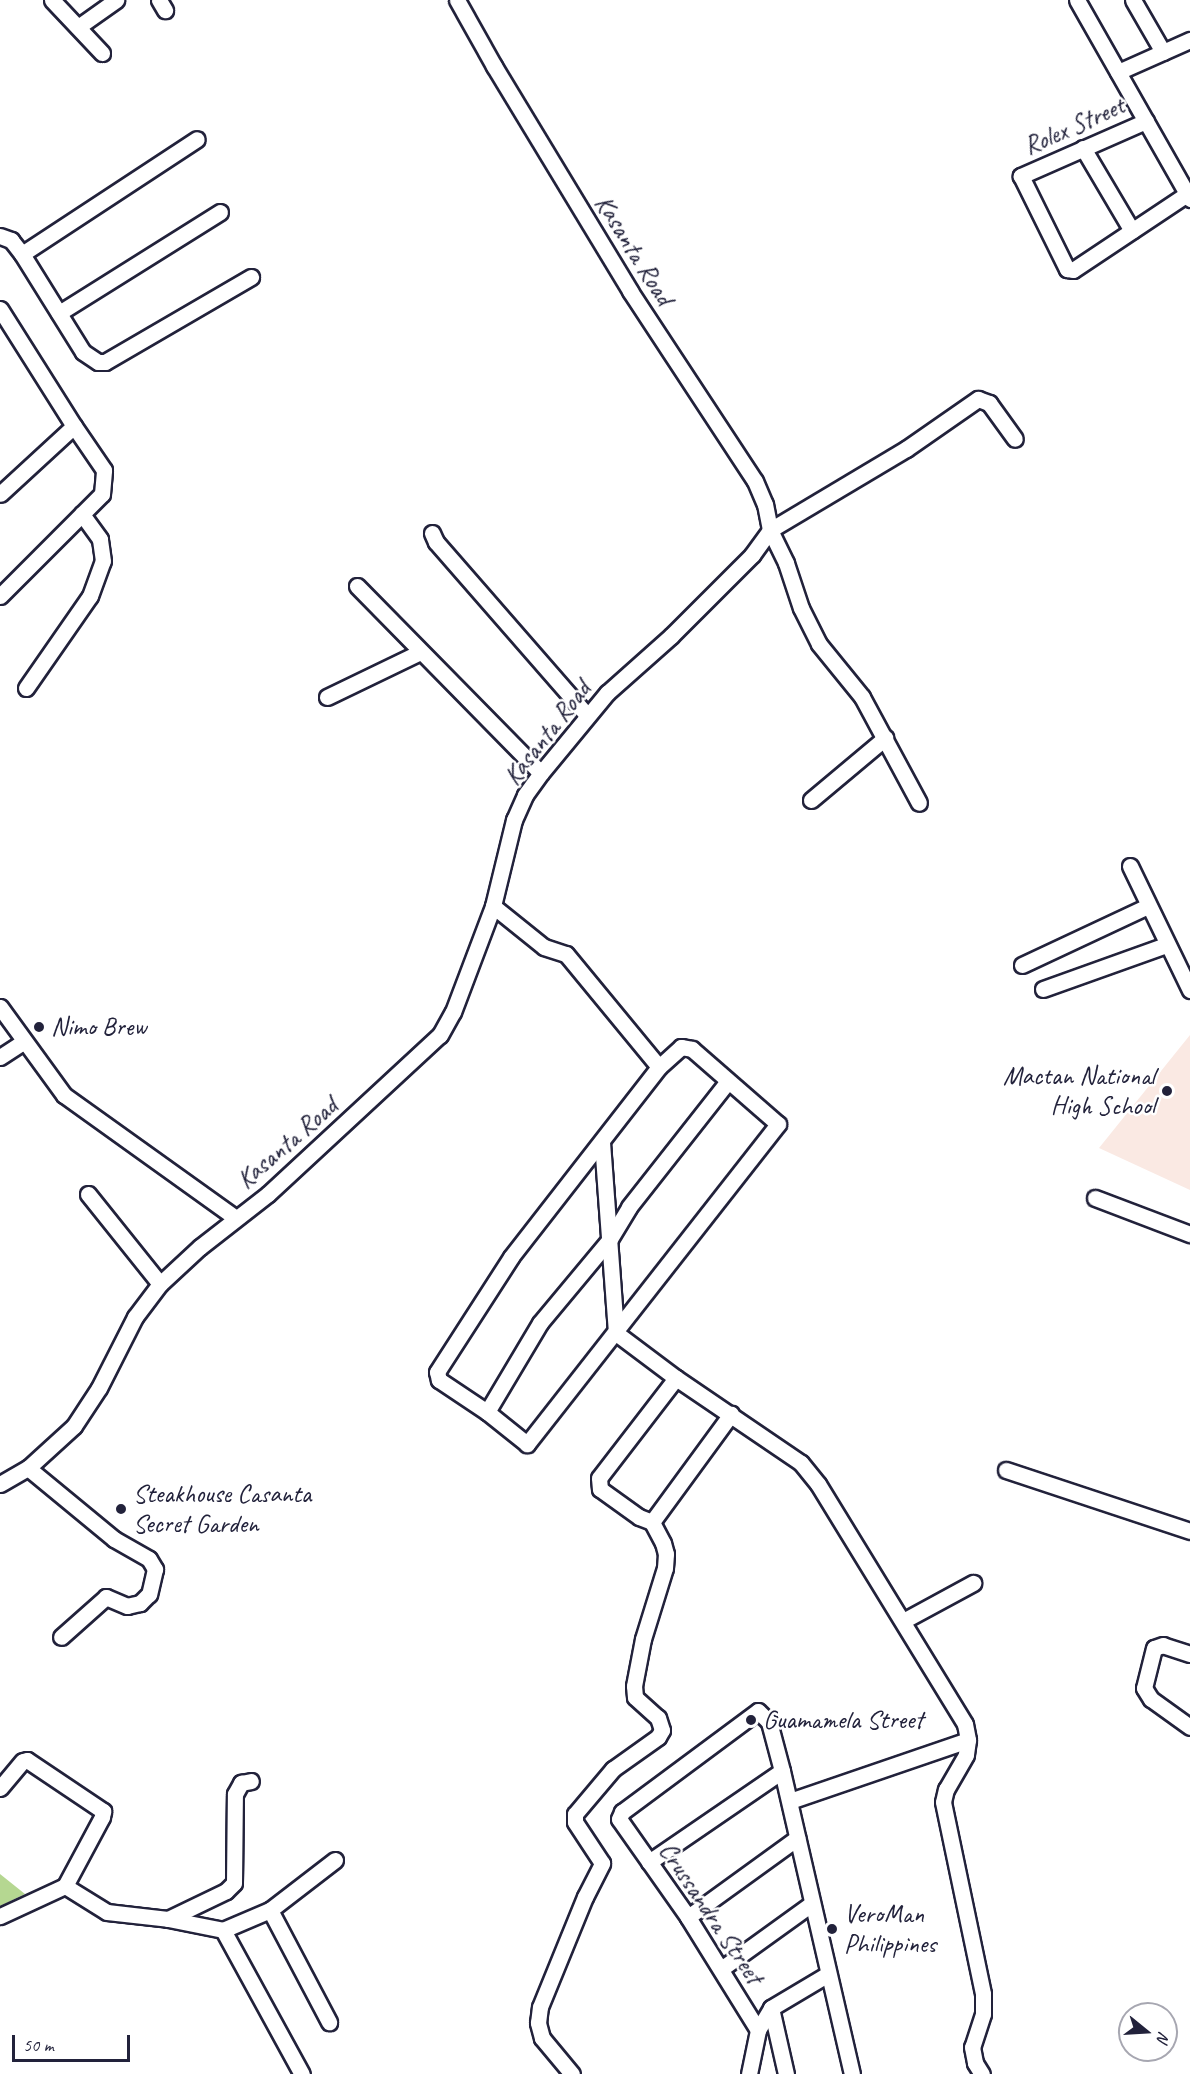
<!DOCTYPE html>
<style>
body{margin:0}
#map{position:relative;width:1190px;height:2074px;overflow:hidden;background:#fff;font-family:Caveat,sans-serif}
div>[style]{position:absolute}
.built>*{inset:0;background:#fae9e3}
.green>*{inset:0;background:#b5d791}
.roads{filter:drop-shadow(2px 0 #22223b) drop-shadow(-2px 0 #22223b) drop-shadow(0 2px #22223b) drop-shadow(0 -2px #22223b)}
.minor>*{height:15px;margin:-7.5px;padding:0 7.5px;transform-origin:7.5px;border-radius:7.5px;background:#fff}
.dots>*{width:16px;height:16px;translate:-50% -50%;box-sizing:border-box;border:3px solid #fff;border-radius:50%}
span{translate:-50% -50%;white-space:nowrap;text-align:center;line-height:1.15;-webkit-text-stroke:5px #fff;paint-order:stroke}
.street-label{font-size:26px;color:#22223b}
.poi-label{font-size:26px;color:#22223b}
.left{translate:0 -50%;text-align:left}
.right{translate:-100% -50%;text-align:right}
.north{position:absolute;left:1118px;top:2002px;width:60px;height:60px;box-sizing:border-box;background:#fff;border:2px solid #a7a7b1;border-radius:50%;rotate:108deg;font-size:16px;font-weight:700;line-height:24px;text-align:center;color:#22223b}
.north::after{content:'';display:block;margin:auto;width:21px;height:27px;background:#22223b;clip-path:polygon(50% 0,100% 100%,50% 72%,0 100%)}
.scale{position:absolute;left:12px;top:2035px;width:118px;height:27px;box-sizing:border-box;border:3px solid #22223b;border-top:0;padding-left:8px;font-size:18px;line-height:21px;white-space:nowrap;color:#22223b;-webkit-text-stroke:4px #fff;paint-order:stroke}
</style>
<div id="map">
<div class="built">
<div style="clip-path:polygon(1190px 1035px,1190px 1190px,1099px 1148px)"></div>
</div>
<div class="green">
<div style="clip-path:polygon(0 1874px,25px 1894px,0 1906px)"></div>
</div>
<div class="roads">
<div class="minor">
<div style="left:52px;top:0;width:73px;rotate:46.7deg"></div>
<div style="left:159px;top:0;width:12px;rotate:59deg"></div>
<div style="left:457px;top:0;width:76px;rotate:60.7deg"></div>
<div style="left:494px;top:66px;width:263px;rotate:58.8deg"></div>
<div style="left:630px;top:291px;width:227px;rotate:56.7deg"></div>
<div style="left:755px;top:481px;width:25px;rotate:67deg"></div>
<div style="left:765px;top:504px;width:26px;rotate:79deg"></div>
<div style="left:770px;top:530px;width:37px;rotate:64deg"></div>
<div style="left:786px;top:563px;width:47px;rotate:71.6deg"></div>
<div style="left:801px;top:608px;width:40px;rotate:63.4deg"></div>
<div style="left:819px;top:644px;width:68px;rotate:50.9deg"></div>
<div style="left:862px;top:697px;width:120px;rotate:61.7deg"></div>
<div style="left:1077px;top:0;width:229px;rotate:60.4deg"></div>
<div style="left:1133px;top:0;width:60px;rotate:60deg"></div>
<div style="left:78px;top:27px;width:47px;rotate:-35.4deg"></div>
<div style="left:1118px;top:72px;width:79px;rotate:-24deg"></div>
<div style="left:1146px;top:121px;width:137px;rotate:156.3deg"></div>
<div style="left:1021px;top:176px;width:104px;rotate:63.7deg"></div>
<div style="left:1067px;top:269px;width:6px;rotate:9deg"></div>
<div style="left:1073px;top:270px;width:137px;rotate:-33.7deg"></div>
<div style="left:1083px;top:148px;width:96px;rotate:59.4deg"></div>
<div style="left:0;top:236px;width:12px;rotate:20deg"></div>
<div style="left:11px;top:240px;width:18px;rotate:52deg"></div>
<div style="left:22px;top:254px;width:209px;rotate:-33.3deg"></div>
<div style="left:22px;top:254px;width:115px;rotate:58.1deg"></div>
<div style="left:83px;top:352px;width:18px;rotate:34deg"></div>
<div style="left:98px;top:362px;width:7px"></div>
<div style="left:105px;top:362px;width:169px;rotate:-30.2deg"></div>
<div style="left:0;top:309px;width:138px;rotate:57.7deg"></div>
<div style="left:74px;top:426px;width:100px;rotate:137.4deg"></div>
<div style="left:59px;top:313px;width:190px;rotate:-32.1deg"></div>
<div style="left:432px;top:533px;width:10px;rotate:66deg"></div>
<div style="left:436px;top:542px;width:230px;rotate:48.9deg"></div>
<div style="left:357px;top:586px;width:262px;rotate:45.5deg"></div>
<div style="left:0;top:596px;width:144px;rotate:-45deg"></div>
<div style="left:102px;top:494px;width:24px;rotate:-85deg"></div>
<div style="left:104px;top:470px;width:53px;rotate:-124.3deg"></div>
<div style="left:26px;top:688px;width:112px;rotate:-55.2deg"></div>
<div style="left:90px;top:596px;width:37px;rotate:-70deg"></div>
<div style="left:103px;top:561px;width:22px;rotate:-98deg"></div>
<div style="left:100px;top:539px;width:31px;rotate:-126deg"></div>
<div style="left:327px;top:697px;width:103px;rotate:-25.8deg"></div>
<div style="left:811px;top:800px;width:97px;rotate:-40deg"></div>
<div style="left:1130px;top:866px;width:138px;rotate:64.2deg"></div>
<div style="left:493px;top:906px;width:65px;rotate:38.8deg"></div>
<div style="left:544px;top:947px;width:23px;rotate:18deg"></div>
<div style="left:566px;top:954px;width:146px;rotate:50.5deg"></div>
<div style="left:1022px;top:965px;width:139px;rotate:-25.1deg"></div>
<div style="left:1043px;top:989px;width:131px;rotate:-19.7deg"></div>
<div style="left:0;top:1007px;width:109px;rotate:54deg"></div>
<div style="left:64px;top:1095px;width:211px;rotate:35.6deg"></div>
<div style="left:681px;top:1047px;width:11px;rotate:10deg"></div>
<div style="left:692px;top:1049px;width:114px;rotate:41.1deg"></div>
<div style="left:778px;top:1124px;width:407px;rotate:128.1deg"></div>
<div style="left:527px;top:1444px;width:51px;rotate:-141.3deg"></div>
<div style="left:487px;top:1412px;width:58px;rotate:-146.3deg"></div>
<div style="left:439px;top:1380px;width:8px;rotate:-104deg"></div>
<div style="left:437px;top:1372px;width:137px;rotate:-57.2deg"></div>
<div style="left:511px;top:1257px;width:241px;rotate:-52.1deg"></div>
<div style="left:659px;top:1067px;width:30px;rotate:-42deg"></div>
<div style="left:0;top:1057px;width:27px;rotate:-33deg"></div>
<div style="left:602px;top:1142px;width:192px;rotate:85.8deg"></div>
<div style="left:616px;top:1333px;width:75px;rotate:36.9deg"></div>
<div style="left:676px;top:1378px;width:151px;rotate:34.2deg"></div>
<div style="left:801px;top:1463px;width:27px;rotate:51deg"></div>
<div style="left:818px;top:1484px;width:281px;rotate:58.5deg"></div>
<div style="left:965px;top:1724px;width:16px;rotate:79deg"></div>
<div style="left:968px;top:1740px;width:15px;rotate:98deg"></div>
<div style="left:966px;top:1755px;width:39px;rotate:120deg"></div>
<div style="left:946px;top:1789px;width:13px;rotate:103deg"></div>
<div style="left:943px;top:1802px;width:196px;rotate:78.2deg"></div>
<div style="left:983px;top:1994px;width:20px;rotate:90deg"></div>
<div style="left:983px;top:2014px;width:35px;rotate:108deg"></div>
<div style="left:972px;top:2047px;width:16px;rotate:79deg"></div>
<div style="left:975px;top:2063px;width:13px;rotate:58deg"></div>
<div style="left:88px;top:1194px;width:115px;rotate:51.3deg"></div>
<div style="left:1095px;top:1198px;width:102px;rotate:20.8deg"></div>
<div style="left:676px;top:1378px;width:126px;rotate:127.6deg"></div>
<div style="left:599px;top:1478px;width:11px;rotate:85deg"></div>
<div style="left:600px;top:1489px;width:48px;rotate:35.7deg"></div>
<div style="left:639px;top:1517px;width:14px;rotate:21deg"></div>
<div style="left:652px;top:1522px;width:134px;rotate:-53.8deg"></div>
<div style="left:487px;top:1412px;width:104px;rotate:-59.2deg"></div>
<div style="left:540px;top:1323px;width:109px;rotate:-50.2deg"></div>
<div style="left:610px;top:1239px;width:37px;rotate:-59deg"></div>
<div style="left:629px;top:1207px;width:160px;rotate:-51.8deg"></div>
<div style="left:28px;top:1468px;width:112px;rotate:39.5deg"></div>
<div style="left:114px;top:1539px;width:40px;rotate:29.7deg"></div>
<div style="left:149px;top:1559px;width:12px;rotate:59deg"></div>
<div style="left:155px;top:1569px;width:26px;rotate:103deg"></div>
<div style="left:149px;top:1594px;width:13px;rotate:135deg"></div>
<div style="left:140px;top:1603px;width:13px;rotate:167deg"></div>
<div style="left:127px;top:1606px;width:23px;rotate:-157deg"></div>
<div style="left:106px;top:1597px;width:60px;rotate:138.4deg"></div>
<div style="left:1006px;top:1470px;width:194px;rotate:18.3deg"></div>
<div style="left:0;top:1484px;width:32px;rotate:-30deg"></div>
<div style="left:28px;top:1468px;width:62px;rotate:-42.4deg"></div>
<div style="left:74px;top:1426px;width:45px;rotate:-56.7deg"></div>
<div style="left:99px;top:1388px;width:80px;rotate:-63.1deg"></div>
<div style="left:135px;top:1317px;width:41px;rotate:-52.9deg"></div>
<div style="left:160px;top:1284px;width:54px;rotate:-42.8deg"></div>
<div style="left:200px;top:1247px;width:86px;rotate:-37.9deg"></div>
<div style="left:268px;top:1194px;width:234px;rotate:-42.8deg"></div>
<div style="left:440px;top:1035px;width:26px;rotate:-61deg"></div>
<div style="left:453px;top:1012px;width:113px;rotate:-69.3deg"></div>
<div style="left:493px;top:906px;width:89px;rotate:-76.3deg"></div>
<div style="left:514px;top:820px;width:27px;rotate:-66deg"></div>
<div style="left:525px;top:795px;width:27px;rotate:-54deg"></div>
<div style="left:541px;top:773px;width:104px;rotate:-50.5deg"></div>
<div style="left:607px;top:693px;width:86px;rotate:-41.7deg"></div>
<div style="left:671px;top:636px;width:115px;rotate:-45deg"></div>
<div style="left:752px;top:555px;width:31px;rotate:-54deg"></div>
<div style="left:770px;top:530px;width:158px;rotate:-30.8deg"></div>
<div style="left:906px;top:449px;width:88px;rotate:-34.8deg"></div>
<div style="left:978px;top:399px;width:12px;rotate:20deg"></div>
<div style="left:989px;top:403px;width:44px;rotate:54.2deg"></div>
<div style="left:903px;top:1621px;width:80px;rotate:-28.5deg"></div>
<div style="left:1190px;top:1654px;width:28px;rotate:-162deg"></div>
<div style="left:1163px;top:1645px;width:9px;rotate:162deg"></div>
<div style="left:1154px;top:1648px;width:41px;rotate:104deg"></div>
<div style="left:1144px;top:1688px;width:13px;rotate:58deg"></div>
<div style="left:1151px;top:1699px;width:48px;rotate:35.7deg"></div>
<div style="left:0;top:1788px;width:35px;rotate:-50deg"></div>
<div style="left:23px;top:1761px;width:4px;rotate:-14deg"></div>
<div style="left:27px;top:1760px;width:92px;rotate:33.9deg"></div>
<div style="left:103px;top:1811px;width:6px;rotate:99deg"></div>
<div style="left:102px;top:1817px;width:78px;rotate:118.2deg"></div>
<div style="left:65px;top:1886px;width:72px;rotate:155.2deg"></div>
<div style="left:790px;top:1801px;width:188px;rotate:-18.9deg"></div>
<div style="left:649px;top:1862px;width:161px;rotate:-34.4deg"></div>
<div style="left:65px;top:1886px;width:49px;rotate:31.8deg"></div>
<div style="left:107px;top:1912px;width:61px;rotate:6.5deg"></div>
<div style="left:168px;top:1919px;width:56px;rotate:11.3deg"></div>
<div style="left:223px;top:1930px;width:51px;rotate:-23.1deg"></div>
<div style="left:270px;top:1910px;width:127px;rotate:62.2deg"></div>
<div style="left:270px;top:1910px;width:82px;rotate:-37.6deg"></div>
<div style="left:688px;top:1917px;width:135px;rotate:-35.9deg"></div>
<div style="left:168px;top:1919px;width:64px;rotate:-25.8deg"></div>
<div style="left:226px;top:1891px;width:11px;rotate:-45deg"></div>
<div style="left:234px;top:1883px;width:89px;rotate:-89.4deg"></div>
<div style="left:235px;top:1794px;width:13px;rotate:-61deg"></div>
<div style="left:241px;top:1783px;width:10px;rotate:-11deg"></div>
<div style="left:223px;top:1930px;width:164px;rotate:61.3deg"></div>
<div style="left:721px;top:1969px;width:111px;rotate:-35.8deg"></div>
<div style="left:771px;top:2008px;width:68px;rotate:77.2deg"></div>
<div style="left:758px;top:2030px;width:133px;rotate:-121.8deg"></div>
<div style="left:688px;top:1917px;width:120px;rotate:-125.1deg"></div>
<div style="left:619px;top:1819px;width:8px;rotate:-67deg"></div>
<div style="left:622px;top:1812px;width:169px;rotate:-36.6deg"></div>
<div style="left:758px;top:1711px;width:16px;rotate:45deg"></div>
<div style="left:769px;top:1722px;width:51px;rotate:75.1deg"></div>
<div style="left:782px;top:1771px;width:311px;rotate:77deg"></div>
<div style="left:572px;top:2074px;width:47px;rotate:-129.8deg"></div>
<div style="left:542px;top:2038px;width:16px;rotate:-105deg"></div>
<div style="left:538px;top:2023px;width:16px;rotate:-83deg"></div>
<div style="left:540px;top:2007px;width:119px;rotate:-67.8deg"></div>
<div style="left:585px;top:1897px;width:38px;rotate:-63deg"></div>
<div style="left:602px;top:1863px;width:49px;rotate:-123.4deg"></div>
<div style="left:575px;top:1822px;width:8px;rotate:-90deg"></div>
<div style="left:575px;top:1814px;width:59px;rotate:-49.8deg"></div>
<div style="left:613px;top:1769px;width:55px;rotate:-35.4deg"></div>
<div style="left:658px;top:1737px;width:8px;rotate:-60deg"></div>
<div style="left:662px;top:1730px;width:13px;rotate:-108deg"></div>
<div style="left:658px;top:1718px;width:31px;rotate:-138deg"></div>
<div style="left:635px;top:1697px;width:11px;rotate:-95deg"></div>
<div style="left:634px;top:1686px;width:48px;rotate:-79.2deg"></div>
<div style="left:643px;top:1639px;width:74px;rotate:-72.8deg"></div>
<div style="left:665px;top:1568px;width:14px;rotate:-86deg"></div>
<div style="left:666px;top:1554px;width:11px;rotate:-105deg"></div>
<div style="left:663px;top:1543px;width:24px;rotate:-118deg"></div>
<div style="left:749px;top:2074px;width:45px;rotate:-78.4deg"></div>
<div style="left:758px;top:2030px;width:26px;rotate:-59deg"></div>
<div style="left:771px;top:2008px;width:66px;rotate:-30.8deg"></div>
</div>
</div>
<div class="dots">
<div style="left:39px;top:1027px;background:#22223b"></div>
<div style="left:1167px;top:1091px;background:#22223b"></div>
<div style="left:121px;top:1509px;background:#22223b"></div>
<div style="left:751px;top:1720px;background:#22223b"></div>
<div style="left:832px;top:1929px;background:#22223b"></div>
</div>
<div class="street-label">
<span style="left:1074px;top:126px;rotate:-24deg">Rolex Street</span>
<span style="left:634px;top:250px;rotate:58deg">Kasanta Road</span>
<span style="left:547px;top:733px;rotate:-52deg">Kasanta Road</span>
<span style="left:287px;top:1143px;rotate:-41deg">Kasanta Road</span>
<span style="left:711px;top:1913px;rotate:56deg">Crussandra Street</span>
</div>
<div class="poi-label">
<span class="left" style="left:51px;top:1027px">Nimo Brew</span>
<span class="right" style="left:1155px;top:1091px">Mactan National<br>High School</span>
<span class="left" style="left:133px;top:1509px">Steakhouse Casanta<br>Secret Garden</span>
<span class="left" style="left:763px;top:1720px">Guamamela Street</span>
<span class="left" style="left:844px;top:1929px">VeroMan<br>Philippines</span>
</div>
<div class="north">N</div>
<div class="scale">50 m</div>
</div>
